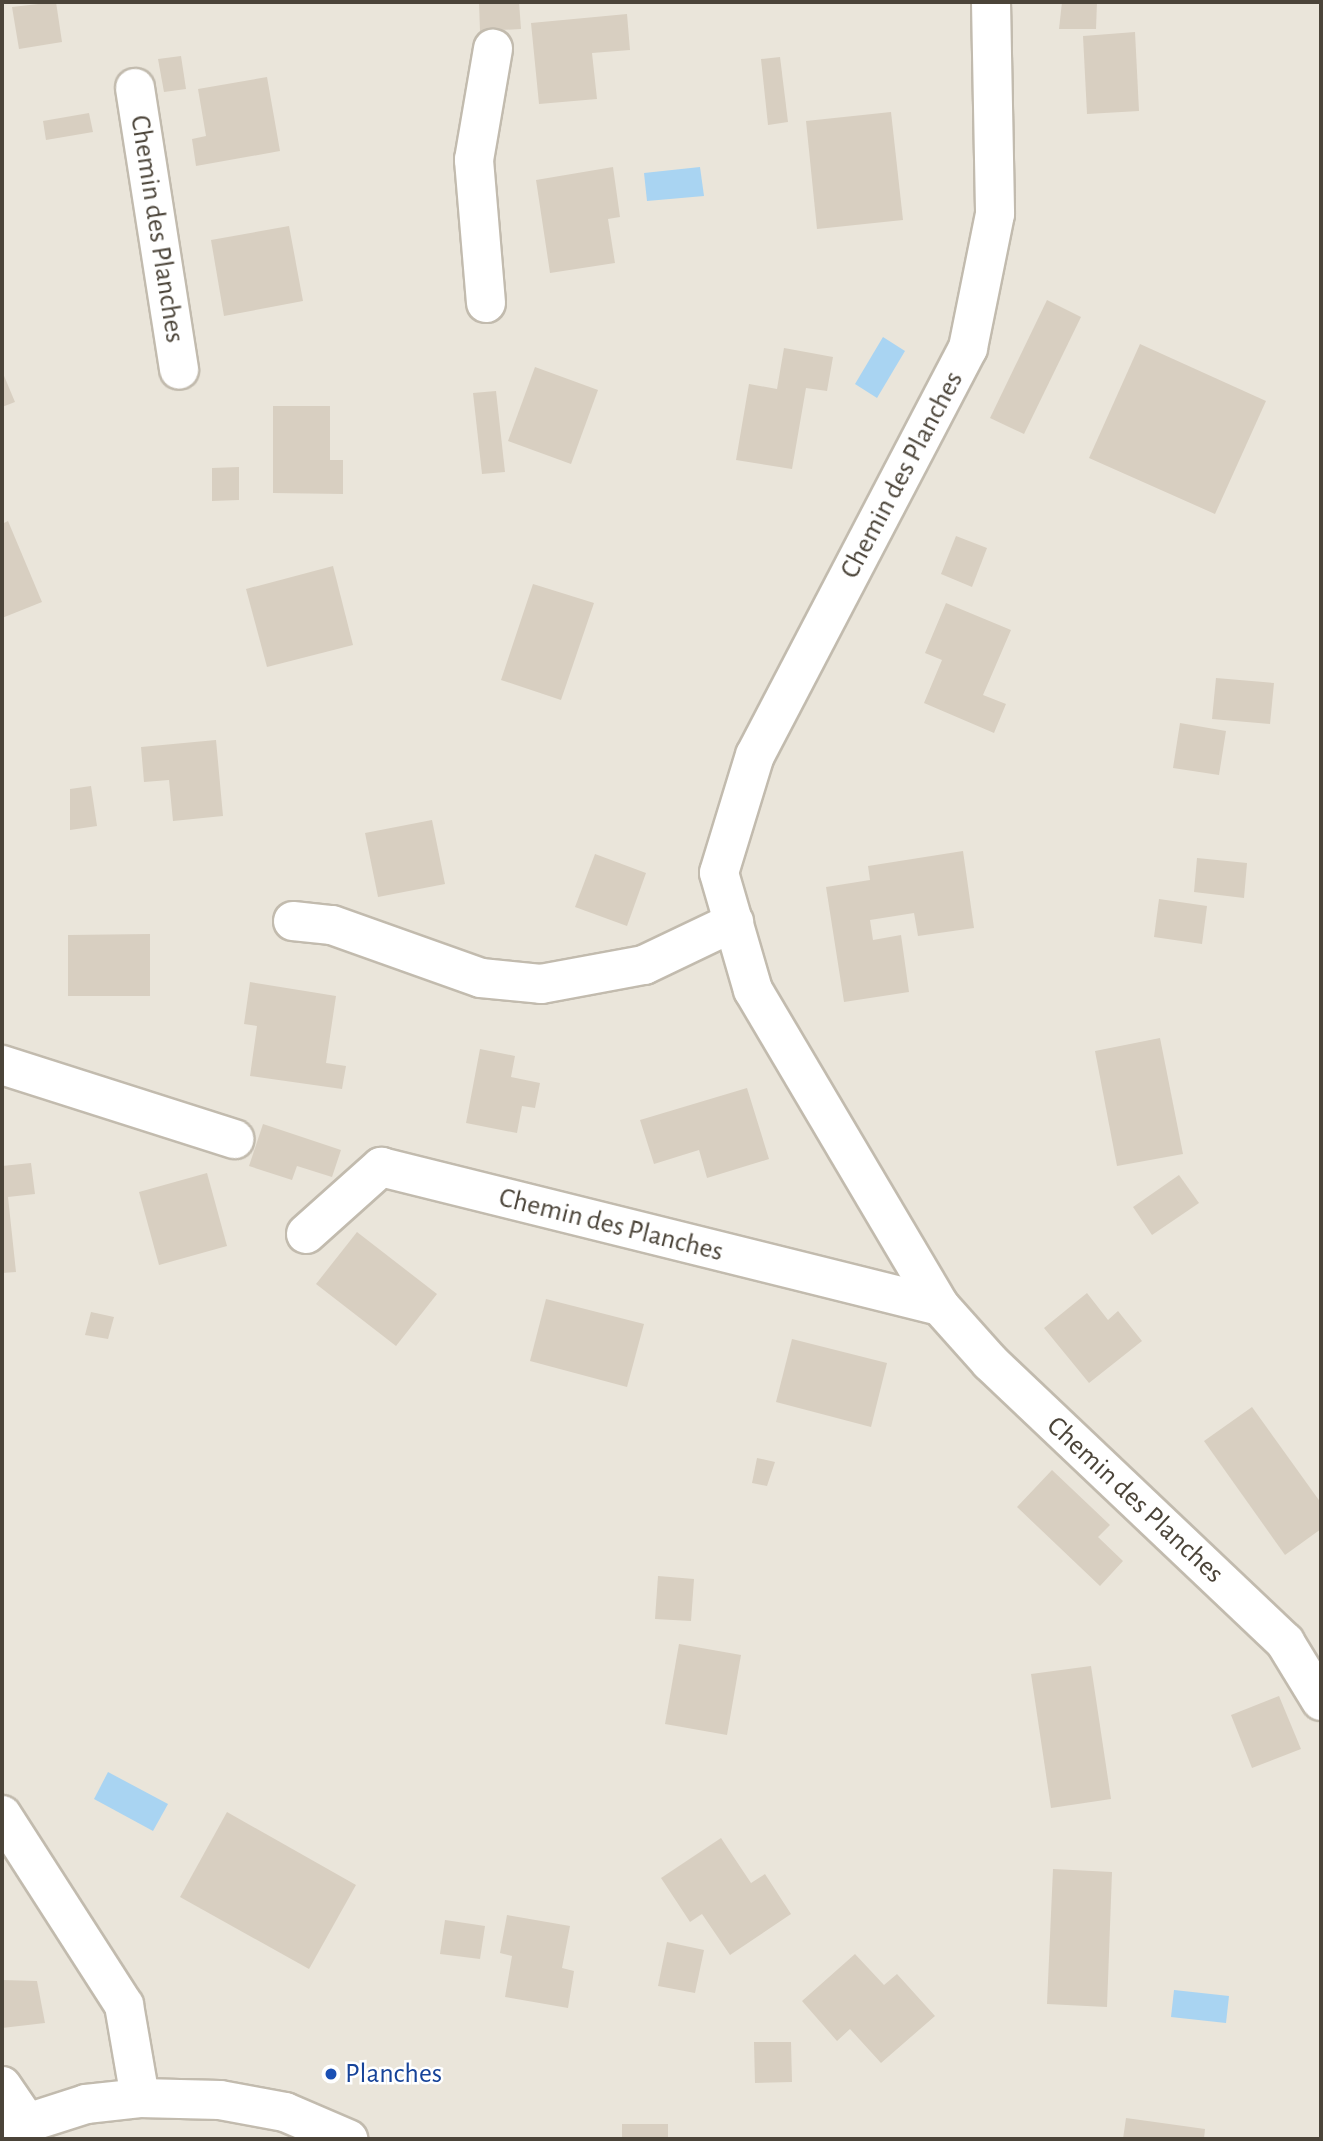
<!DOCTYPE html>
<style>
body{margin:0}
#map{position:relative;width:1323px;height:2141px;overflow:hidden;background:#f6f3ec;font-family:"Alegreya Sans",sans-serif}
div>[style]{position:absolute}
.residential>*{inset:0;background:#eae5da}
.water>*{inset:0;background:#a9d4f2}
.building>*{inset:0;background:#d8cfc1}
.roads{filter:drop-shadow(2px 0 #c2bbae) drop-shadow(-2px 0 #c2bbae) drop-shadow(0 2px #c2bbae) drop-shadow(0 -2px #c2bbae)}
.minor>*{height:38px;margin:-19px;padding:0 19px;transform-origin:19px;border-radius:19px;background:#fff}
.dots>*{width:19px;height:19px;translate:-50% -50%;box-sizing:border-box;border:4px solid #fff;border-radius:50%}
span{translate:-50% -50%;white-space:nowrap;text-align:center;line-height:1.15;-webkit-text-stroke:5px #fff;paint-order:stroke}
.street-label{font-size:28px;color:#4b4439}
.transit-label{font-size:28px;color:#164399}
.left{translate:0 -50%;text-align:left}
.frame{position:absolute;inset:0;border:4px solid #4b4439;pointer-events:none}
</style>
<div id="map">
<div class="residential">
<div style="clip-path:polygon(2px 2px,1321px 2px,1321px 2139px,2px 2139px)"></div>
</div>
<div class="water">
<div style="clip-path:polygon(700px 167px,704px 196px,647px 201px,644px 173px)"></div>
<div style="clip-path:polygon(883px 337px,905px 351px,877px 398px,855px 384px)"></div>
<div style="clip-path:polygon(108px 1772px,168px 1804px,153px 1831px,94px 1799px)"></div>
<div style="clip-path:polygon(1174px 1990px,1229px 1996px,1226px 2023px,1171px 2017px)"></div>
</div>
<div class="building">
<div style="clip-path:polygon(56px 2px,62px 42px,19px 49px,12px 7px)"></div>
<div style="clip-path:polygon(479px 2px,519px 2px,521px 29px,480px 31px)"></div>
<div style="clip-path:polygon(1062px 2px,1097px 2px,1096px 29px,1059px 29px)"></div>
<div style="clip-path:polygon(627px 14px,630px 50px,592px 53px,597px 99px,539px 104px,531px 23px)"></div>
<div style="clip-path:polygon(1135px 32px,1139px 111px,1087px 114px,1083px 36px)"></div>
<div style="clip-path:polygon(181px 56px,186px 89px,164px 92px,158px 59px)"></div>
<div style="clip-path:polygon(780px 57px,788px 122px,768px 125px,761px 59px)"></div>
<div style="clip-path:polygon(267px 77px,280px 151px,196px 166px,192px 139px,206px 136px,198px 89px)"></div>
<div style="clip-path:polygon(891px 112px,903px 220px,817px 229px,806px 121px)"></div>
<div style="clip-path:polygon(89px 113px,93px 132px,46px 140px,43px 121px)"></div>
<div style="clip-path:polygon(613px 167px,620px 217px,608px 219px,615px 263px,550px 273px,536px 180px)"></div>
<div style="clip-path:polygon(289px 226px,303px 301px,224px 316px,211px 240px)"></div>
<div style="clip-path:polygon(1047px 300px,1081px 317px,1024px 434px,990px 418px)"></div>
<div style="clip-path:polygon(1140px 344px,1266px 401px,1215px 514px,1089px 458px)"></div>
<div style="clip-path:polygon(784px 348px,833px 357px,827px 391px,806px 388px,792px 469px,736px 460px,749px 384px,777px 389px)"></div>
<div style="clip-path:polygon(535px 367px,598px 390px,571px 464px,508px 441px)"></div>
<div style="clip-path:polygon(2px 371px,15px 402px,2px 407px)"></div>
<div style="clip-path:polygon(496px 391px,505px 472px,482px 474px,473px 393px)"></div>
<div style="clip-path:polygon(273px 406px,330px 406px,330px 460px,343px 460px,343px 494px,273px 493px)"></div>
<div style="clip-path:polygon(239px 467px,239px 500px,212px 501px,212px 468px)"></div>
<div style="clip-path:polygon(8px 521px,42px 602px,2px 618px,2px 524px)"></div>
<div style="clip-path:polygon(956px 536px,987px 548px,972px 587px,941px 574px)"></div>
<div style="clip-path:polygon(333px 566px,353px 645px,267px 667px,246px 589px)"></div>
<div style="clip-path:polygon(533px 584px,594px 603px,561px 700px,501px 680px)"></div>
<div style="clip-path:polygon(946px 603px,1011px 630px,983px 695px,1006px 704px,994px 733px,924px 703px,942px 660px,925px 653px)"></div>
<div style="clip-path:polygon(1216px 678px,1274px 683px,1270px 724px,1212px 719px)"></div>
<div style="clip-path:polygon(1180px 723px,1226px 731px,1219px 775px,1173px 768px)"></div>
<div style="clip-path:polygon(216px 740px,223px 816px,173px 821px,169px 780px,144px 782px,141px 747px)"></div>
<div style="clip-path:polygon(91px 786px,97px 826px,70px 830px,70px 789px)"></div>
<div style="clip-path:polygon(432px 820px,445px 884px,378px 897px,365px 833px)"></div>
<div style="clip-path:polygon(963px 851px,974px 928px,918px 936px,914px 913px,870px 920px,873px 940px,901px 935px,909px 992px,844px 1002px,826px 887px,870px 880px,868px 866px)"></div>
<div style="clip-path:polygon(595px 854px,646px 873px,627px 926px,575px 907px)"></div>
<div style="clip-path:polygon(1197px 858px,1247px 863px,1244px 898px,1194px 892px)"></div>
<div style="clip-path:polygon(1159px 899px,1207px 906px,1202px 944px,1154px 937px)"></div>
<div style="clip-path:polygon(150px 934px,150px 996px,68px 996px,68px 935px)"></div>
<div style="clip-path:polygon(250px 982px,336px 996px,326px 1063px,346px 1066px,342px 1089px,250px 1076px,257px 1026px,244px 1024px)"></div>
<div style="clip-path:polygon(1160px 1038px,1183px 1154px,1117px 1166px,1095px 1051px)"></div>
<div style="clip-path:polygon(480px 1049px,515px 1056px,511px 1077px,540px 1083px,535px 1108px,522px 1106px,517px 1133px,466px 1123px)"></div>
<div style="clip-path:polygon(747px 1088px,769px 1159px,707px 1178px,699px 1150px,654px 1164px,640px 1120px)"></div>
<div style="clip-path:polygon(263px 1124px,341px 1150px,332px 1177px,297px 1166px,292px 1180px,249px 1166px)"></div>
<div style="clip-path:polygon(31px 1163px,35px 1194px,8px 1197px,16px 1272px,2px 1273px,2px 1166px)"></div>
<div style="clip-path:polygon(207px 1173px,227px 1246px,159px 1265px,139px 1192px)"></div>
<div style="clip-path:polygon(1179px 1175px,1199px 1203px,1152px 1235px,1133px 1207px)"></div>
<div style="clip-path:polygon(357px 1232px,437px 1294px,396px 1346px,316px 1284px)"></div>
<div style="clip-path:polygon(1087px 1293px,1108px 1320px,1118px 1311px,1142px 1341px,1089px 1383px,1044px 1328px)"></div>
<div style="clip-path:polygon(546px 1299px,644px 1324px,627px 1387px,530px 1361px)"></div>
<div style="clip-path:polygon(91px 1312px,114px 1317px,108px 1339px,85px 1335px)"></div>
<div style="clip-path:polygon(792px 1339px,887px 1363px,871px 1427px,776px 1402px)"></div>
<div style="clip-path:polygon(1252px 1407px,1321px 1503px,1321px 1529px,1285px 1555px,1204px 1441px)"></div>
<div style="clip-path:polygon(757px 1458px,775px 1462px,767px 1486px,752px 1483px)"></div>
<div style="clip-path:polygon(1052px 1470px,1110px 1525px,1098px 1537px,1123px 1561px,1100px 1586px,1017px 1507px)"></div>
<div style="clip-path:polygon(658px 1576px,694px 1579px,691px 1621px,655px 1619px)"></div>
<div style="clip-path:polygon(679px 1644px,741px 1655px,727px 1735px,665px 1724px)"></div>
<div style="clip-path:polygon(1091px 1666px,1111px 1799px,1051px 1808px,1031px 1674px)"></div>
<div style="clip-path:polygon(1279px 1696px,1301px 1749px,1252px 1768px,1231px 1715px)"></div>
<div style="clip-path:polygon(227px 1812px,356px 1885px,309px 1969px,180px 1897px)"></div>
<div style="clip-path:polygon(721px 1838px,751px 1883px,765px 1874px,791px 1914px,730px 1955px,702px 1914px,690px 1922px,661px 1878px)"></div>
<div style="clip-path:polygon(1053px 1869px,1112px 1872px,1107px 2007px,1047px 2004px)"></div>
<div style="clip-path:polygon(507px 1915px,570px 1926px,562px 1968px,574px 1971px,568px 2008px,505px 1997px,512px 1956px,500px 1953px)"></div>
<div style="clip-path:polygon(445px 1920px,485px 1926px,480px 1959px,440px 1954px)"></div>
<div style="clip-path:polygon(667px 1942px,704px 1950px,695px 1993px,658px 1986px)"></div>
<div style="clip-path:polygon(855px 1954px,884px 1985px,897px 1974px,935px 2016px,881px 2063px,850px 2029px,837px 2041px,802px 2001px)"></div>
<div style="clip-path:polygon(2px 1980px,37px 1981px,45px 2023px,2px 2028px)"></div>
<div style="clip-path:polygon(754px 2042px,791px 2042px,792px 2082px,755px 2083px)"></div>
<div style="clip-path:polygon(1126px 2118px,1205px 2129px,1204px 2139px,1123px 2139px)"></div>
<div style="clip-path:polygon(622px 2124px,668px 2124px,668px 2139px,622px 2139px)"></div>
</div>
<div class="roads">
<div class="minor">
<div style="left:991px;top:2px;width:212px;rotate:88.9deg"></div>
<div style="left:995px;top:214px;width:137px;rotate:101.4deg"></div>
<div style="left:968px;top:348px;width:459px;rotate:117.6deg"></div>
<div style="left:755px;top:755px;width:123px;rotate:107deg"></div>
<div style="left:719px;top:873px;width:122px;rotate:73.8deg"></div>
<div style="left:753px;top:990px;width:367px;rotate:59.4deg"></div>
<div style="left:940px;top:1306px;width:75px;rotate:48.2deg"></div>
<div style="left:990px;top:1362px;width:407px;rotate:43.5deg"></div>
<div style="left:1285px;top:1642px;width:69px;rotate:58.6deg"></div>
<div style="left:135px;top:88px;width:285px;rotate:81.1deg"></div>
<div style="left:486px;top:303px;width:144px;rotate:-94.8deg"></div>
<div style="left:474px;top:160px;width:113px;rotate:-80.3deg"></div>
<div style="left:293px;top:921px;width:39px;rotate:6deg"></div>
<div style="left:332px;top:925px;width:158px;rotate:19.6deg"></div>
<div style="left:481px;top:978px;width:60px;rotate:5.7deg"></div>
<div style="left:541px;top:984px;width:105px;rotate:-10.5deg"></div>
<div style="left:644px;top:965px;width:100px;rotate:-25.5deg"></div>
<div style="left:2px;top:1065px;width:244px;rotate:17.7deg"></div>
<div style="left:306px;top:1234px;width:101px;rotate:-41.8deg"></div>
<div style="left:381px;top:1167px;width:576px;rotate:13.96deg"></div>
<div style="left:2px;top:1815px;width:226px;rotate:57.3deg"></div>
<div style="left:124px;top:2005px;width:94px;rotate:80.2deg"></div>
<div style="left:2px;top:2086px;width:42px;rotate:55.6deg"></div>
<div style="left:2px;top:2131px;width:88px;rotate:-17.8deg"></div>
<div style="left:86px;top:2104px;width:54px;rotate:-6.3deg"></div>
<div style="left:140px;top:2098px;width:80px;rotate:1.4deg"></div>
<div style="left:220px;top:2100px;width:66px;rotate:10.5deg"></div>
<div style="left:285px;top:2112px;width:69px;rotate:23.2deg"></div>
</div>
</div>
<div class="dots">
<div style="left:331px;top:2074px;background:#1a4fb4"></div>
</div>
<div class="street-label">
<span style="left:157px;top:229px;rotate:81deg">Chemin des Planches</span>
<span style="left:902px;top:475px;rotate:-62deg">Chemin des Planches</span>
<span style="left:611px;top:1225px;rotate:14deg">Chemin des Planches</span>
<span style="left:1135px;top:1500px;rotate:43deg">Chemin des Planches</span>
</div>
<div class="transit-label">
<span class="left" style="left:345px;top:2074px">Planches</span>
</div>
<div class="frame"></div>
</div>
